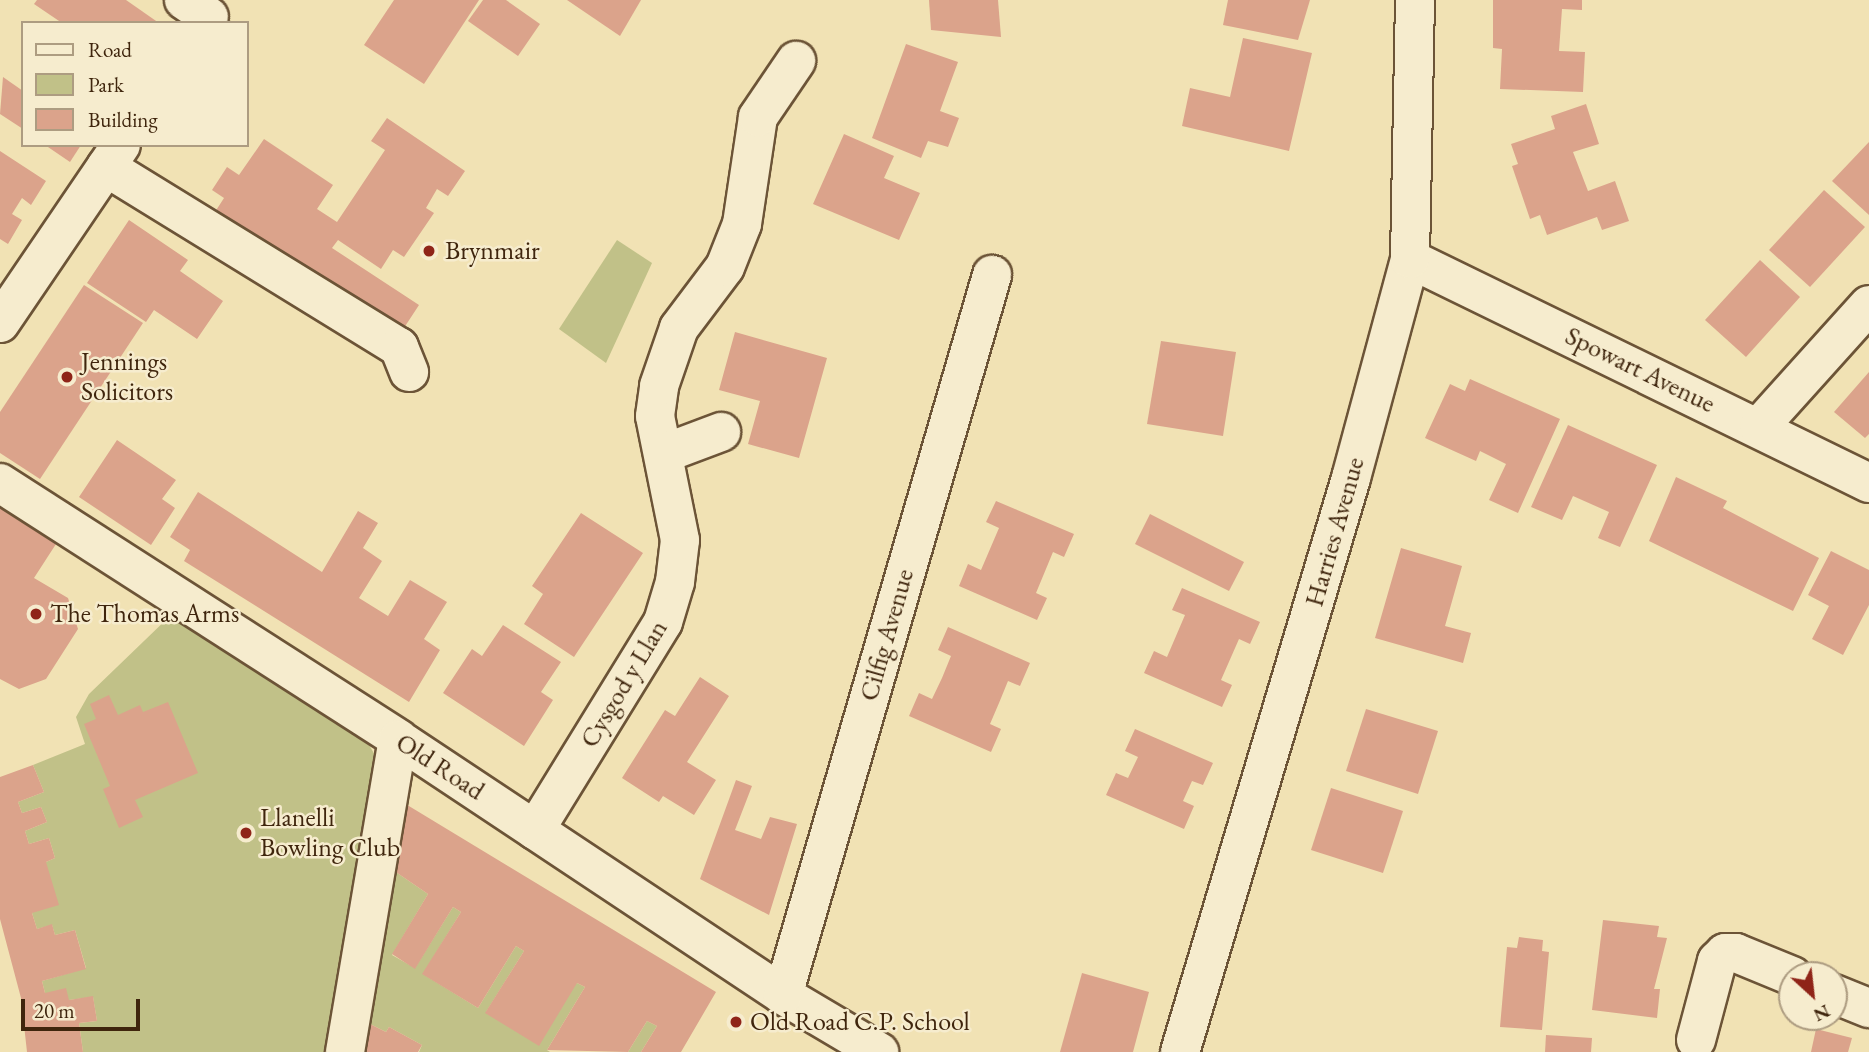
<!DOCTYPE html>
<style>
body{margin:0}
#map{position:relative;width:1869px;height:1052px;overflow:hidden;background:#f1e2b4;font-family:"EB Garamond",serif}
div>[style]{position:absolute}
.green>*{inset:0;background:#c1c188}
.building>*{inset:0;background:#dba38b}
.roads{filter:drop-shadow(2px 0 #6c5437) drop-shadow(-2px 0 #6c5437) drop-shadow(0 2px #6c5437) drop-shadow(0 -2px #6c5437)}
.minor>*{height:38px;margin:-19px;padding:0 19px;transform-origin:19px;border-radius:19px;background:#f6ecce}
.dots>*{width:19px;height:19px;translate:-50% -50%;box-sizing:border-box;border:4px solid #f6ecce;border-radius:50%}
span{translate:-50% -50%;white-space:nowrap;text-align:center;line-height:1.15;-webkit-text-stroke:5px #f6ecce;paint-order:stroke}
.poi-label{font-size:26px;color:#3f250d}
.left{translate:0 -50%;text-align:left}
.street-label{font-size:26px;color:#3f250d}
.legend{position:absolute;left:21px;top:21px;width:228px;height:126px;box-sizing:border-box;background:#f6ecce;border:2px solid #ad9c81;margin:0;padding:9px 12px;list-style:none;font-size:21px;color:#3f250d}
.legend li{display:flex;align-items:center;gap:14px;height:35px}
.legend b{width:35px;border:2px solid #ad9c81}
.north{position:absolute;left:1778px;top:961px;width:70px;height:70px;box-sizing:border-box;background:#f6ecce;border:2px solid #ad9c81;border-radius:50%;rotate:153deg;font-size:19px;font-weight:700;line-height:28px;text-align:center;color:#3f250d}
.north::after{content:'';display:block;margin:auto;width:24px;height:32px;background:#8f2418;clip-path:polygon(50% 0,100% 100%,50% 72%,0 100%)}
.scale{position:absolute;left:21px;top:999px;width:119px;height:32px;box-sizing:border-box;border:4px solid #3f250d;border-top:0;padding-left:9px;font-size:21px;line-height:24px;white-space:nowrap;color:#3f250d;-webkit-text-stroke:5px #f6ecce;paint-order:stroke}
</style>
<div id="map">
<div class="green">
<div style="clip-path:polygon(617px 240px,652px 263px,606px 363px,559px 329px)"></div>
<div style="clip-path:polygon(172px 614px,364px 736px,384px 771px,340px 1052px,83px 1052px,79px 1023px,97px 1021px,93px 997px,69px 1000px,45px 993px,42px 981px,86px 968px,75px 930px,55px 935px,52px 925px,37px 929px,32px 913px,46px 862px,55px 858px,49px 838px,29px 844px,25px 831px,47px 822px,41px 807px,22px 813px,18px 802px,44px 792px,33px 765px,85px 744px,76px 717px,89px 694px)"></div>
<div style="clip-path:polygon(387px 866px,428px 894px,392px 955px,415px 968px,453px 907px,461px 912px,423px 974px,478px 1008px,516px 946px,524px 951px,486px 1012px,577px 983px,585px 987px,547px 1050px,550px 1052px,419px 1052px,422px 1045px,389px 1027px,386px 1032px,362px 1020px)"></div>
<div style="clip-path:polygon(647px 1021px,657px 1026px,641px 1052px,628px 1052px)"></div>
</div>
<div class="building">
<div style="clip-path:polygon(37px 0,126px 0,159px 23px,62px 23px,34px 4px)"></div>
<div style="clip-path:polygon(394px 0,479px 0,424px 84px,364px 45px)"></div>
<div style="clip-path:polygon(483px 0,506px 0,540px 24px,518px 56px,468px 21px)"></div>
<div style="clip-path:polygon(567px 0,641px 0,620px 36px)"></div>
<div style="clip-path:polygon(929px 0,998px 0,1001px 37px,931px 30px)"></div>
<div style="clip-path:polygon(1228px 0,1310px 0,1298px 40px,1223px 25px)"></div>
<div style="clip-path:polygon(1493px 0,1582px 0,1582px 10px,1562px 9px,1559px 51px,1585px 52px,1583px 92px,1500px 89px,1502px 49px,1493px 48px)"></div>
<div style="clip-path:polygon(1243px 38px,1312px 53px,1289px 151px,1182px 126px,1190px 88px,1230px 97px)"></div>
<div style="clip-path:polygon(906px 44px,958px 62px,940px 111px,959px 118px,948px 147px,928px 141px,921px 158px,872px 138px)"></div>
<div style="clip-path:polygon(3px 77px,23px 91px,23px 129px,0 114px)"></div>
<div style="clip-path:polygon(1586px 104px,1599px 144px,1573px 152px,1588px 191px,1615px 181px,1629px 221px,1602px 230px,1597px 217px,1547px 235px,1540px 215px,1530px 219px,1512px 166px,1518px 164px,1511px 144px,1555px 129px,1551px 116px)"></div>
<div style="clip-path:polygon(387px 118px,465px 171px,448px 196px,437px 189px,426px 208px,434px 213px,404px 257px,393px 250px,381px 269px,338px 240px,332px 248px,419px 305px,400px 334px,215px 212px,224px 198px,212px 190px,227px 167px,239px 175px,264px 139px,333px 185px,317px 209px,337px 222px,385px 150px,371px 141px)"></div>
<div style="clip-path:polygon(844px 134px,894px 156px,884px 178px,920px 193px,899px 240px,813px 204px)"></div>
<div style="clip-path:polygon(1869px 142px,1869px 215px,1832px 181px)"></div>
<div style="clip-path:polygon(45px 145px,81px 145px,70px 162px)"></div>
<div style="clip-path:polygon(0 151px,46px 181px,31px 205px,22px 198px,12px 214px,22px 220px,8px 244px,0 239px)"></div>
<div style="clip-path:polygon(1824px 190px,1865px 227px,1810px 287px,1769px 250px)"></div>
<div style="clip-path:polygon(129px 220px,188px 260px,180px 271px,223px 301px,197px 339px,154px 310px,146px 322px,87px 283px)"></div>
<div style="clip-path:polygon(1760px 260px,1800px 297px,1746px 357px,1705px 320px)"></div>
<div style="clip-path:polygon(84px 285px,143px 323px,40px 479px,0 453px,0 412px)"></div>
<div style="clip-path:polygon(735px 332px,827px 358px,799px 458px,748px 444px,760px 401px,719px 390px)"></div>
<div style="clip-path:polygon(1161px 341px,1236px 352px,1223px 436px,1147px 424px)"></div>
<div style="clip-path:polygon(1869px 372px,1869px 434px,1865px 438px,1834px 412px)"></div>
<div style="clip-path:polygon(1470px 379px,1560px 419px,1518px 513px,1489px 500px,1506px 464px,1480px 451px,1476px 461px,1425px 438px,1450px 384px,1465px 391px)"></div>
<div style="clip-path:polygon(1568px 425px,1657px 465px,1620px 547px,1598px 538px,1609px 512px,1573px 496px,1562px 520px,1531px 507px)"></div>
<div style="clip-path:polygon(117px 440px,176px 480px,162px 499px,175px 508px,151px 545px,79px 497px)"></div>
<div style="clip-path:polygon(1676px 477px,1727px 501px,1723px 508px,1819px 558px,1793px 611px,1649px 541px)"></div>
<div style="clip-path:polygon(198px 492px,322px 572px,358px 511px,378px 523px,363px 548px,382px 561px,359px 598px,388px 616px,410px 580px,447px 602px,424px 639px,440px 650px,409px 702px,184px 561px,190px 550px,170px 537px)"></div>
<div style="clip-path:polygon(996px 501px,1074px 534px,1064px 557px,1053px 552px,1036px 593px,1047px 598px,1037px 620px,959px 586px,968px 564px,981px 570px,999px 528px,986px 522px)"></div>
<div style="clip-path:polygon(0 508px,56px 544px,34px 578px,68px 598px,78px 629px,46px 679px,19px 689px,0 679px)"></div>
<div style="clip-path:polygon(581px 513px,643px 553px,574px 657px,524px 624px,543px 594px,532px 586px)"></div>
<div style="clip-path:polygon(1150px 514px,1244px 562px,1229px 591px,1135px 544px)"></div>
<div style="clip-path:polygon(1401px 548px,1462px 566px,1445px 626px,1471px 633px,1463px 663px,1375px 638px)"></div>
<div style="clip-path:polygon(1831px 551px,1869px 570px,1869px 605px,1843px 655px,1812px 639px,1829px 606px,1808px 595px)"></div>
<div style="clip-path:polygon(1182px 588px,1260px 622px,1250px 644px,1239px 639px,1221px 680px,1232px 685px,1222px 707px,1144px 673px,1154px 651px,1167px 657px,1185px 615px,1172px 610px)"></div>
<div style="clip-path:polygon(503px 625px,561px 662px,541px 692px,553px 700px,524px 746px,443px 693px,472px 649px,482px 656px)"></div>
<div style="clip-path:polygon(948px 627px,1030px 663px,1020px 686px,1008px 681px,999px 703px,990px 724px,1001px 729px,991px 752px,909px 716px,919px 693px,932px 699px,942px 678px,951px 656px,938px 650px)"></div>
<div style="clip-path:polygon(700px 677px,729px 696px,687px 762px,716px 780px,694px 815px,663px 796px,659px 802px,622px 778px,665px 710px,675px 716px)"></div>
<div style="clip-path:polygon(109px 695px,118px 715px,140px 705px,143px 712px,168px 702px,198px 773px,135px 800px,143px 817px,119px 828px,103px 789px,110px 786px,84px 724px,96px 719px,90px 704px)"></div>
<div style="clip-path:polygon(1366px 709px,1438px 731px,1418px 794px,1346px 771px)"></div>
<div style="clip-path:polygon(1135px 729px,1213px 763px,1203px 785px,1192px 781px,1183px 801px,1194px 806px,1184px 829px,1106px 795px,1116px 773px,1128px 778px,1138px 757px,1125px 751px)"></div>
<div style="clip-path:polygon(33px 765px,44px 792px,18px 802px,22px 813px,41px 807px,47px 822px,25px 831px,29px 844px,49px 838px,55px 858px,46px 862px,59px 905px,32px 913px,37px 929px,52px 924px,55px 935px,75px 930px,86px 969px,42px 981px,45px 993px,66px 988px,69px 1000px,93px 996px,97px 1021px,79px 1023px,83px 1052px,27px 1052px,21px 998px,0 919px,0 777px)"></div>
<div style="clip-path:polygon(736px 780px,752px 786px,735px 830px,761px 839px,770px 817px,797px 824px,769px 915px,700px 879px)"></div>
<div style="clip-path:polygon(1331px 788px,1403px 811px,1383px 873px,1311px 850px)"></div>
<div style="clip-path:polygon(399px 800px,716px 992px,681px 1052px,641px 1052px,657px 1026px,647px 1021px,628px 1052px,547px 1050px,585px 987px,577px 983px,539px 1046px,485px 1013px,524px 951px,516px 946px,478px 1008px,422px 974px,461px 912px,453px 907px,415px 969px,392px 954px,428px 894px,387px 866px)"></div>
<div style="clip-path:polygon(1603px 920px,1659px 926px,1657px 937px,1667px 938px,1654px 989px,1660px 989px,1657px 1018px,1592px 1010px)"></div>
<div style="clip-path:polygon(1519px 937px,1543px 940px,1542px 951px,1549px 952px,1542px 1030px,1500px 1027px,1507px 947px,1517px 948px)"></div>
<div style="clip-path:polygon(1082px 973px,1149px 992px,1133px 1052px,1060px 1052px)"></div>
<div style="clip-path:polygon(362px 1020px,386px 1032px,389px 1027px,422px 1045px,418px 1052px,355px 1052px)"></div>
<div style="clip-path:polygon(1816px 1029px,1852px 1038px,1848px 1052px,1811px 1052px)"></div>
<div style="clip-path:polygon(1546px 1035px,1592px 1038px,1591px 1052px,1545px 1052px)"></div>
</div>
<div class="roads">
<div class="minor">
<div style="left:184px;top:0;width:30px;rotate:34deg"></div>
<div style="left:106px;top:167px;width:344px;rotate:31.6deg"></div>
<div style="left:399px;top:347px;width:27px;rotate:68deg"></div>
<div style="left:1410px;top:259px;width:511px;rotate:26.01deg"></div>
<div style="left:0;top:323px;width:215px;rotate:-55.8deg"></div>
<div style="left:1759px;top:427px;width:164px;rotate:-48deg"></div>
<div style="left:665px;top:453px;width:60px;rotate:-20.6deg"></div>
<div style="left:0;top:483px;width:473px;rotate:32.7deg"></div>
<div style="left:398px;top:739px;width:462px;rotate:33.6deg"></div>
<div style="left:783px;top:995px;width:112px;rotate:30.7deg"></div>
<div style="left:535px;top:830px;width:244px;rotate:-58.4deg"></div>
<div style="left:663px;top:622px;width:42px;rotate:-73.3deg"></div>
<div style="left:675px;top:582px;width:42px;rotate:-83.2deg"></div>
<div style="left:680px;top:540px;width:126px;rotate:-101.4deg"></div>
<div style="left:655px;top:416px;width:30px;rotate:-82deg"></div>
<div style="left:659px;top:386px;width:61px;rotate:-71deg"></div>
<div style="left:679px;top:328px;width:76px;rotate:-53deg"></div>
<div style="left:725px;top:267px;width:46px;rotate:-68.4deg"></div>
<div style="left:742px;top:224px;width:108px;rotate:-81.5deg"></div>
<div style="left:758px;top:117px;width:68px;rotate:-55.8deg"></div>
<div style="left:1834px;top:994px;width:38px;rotate:22deg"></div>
<div style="left:783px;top:995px;width:750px;rotate:-73.81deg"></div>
<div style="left:1696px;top:1040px;width:82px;rotate:-75.1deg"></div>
<div style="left:1717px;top:961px;width:11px;rotate:-45deg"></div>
<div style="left:1725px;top:953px;width:11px"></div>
<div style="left:1736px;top:953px;width:61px;rotate:22.3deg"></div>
<div style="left:345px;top:1052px;width:317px;rotate:-80.4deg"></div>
<div style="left:1180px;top:1052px;width:599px;rotate:-73.41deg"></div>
<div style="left:1351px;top:478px;width:227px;rotate:-74.9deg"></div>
<div style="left:1410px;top:259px;width:259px;rotate:-88.9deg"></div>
</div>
</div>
<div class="dots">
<div style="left:429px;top:251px;background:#8f2418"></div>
<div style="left:67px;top:377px;background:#8f2418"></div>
<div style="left:36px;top:614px;background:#8f2418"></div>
<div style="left:246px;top:833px;background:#8f2418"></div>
<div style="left:736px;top:1022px;background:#8f2418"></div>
</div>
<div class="poi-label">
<span class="left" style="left:445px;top:251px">Brynmair</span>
<span class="left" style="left:81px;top:377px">Jennings<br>Solicitors</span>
<span class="left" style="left:50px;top:614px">The Thomas Arms</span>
<span class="left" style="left:260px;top:833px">Llanelli<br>Bowling Club</span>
<span class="left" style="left:750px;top:1022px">Old Road C.P. School</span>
</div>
<div class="street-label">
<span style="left:1640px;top:370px;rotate:26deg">Spowart Avenue</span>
<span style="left:1335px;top:532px;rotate:-74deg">Harries Avenue</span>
<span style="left:887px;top:635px;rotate:-74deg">Cilfig Avenue</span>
<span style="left:624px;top:684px;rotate:-59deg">Cysgod y Llan</span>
<span style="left:440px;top:767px;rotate:33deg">Old Road</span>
</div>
<ul class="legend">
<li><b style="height:9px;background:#f6ecce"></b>Road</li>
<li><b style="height:19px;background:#c1c188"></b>Park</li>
<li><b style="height:19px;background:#dba38b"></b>Building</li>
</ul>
<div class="north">N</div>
<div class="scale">20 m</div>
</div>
